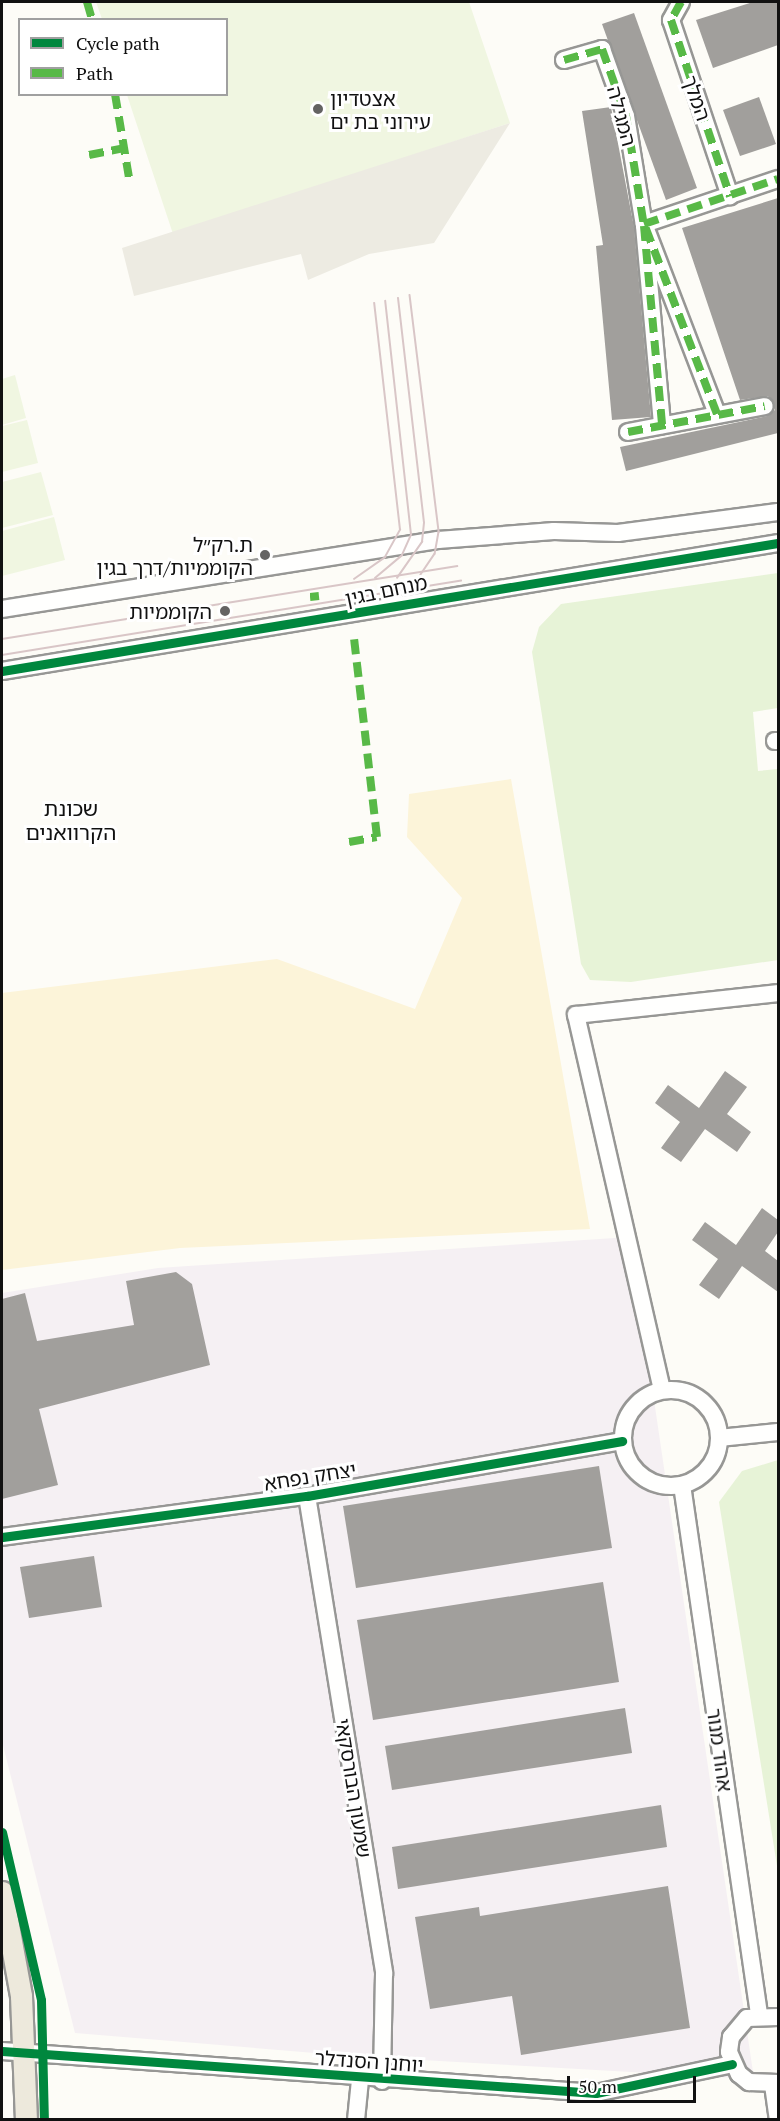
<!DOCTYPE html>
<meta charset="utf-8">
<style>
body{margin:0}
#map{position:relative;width:780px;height:2121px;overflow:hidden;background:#fdfcf7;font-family:"PT Serif","Noto Sans Hebrew",serif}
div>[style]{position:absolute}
.industrial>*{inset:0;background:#f5f0f3}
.green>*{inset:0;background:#e7f3d7}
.sand>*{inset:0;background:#fcf4d9}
.pitch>*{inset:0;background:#f0f6e1}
.plaza>*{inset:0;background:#edebe2}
.building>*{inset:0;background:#a19f9c}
.roads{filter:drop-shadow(2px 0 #979795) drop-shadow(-2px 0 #979795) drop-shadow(0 2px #979795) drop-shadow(0 -2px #979795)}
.minor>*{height:16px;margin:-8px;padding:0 8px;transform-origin:8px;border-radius:8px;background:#fffffe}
.minor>.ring{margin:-8px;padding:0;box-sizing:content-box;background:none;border:16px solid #fffffe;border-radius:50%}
.major>*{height:21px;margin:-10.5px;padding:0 10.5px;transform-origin:10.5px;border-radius:10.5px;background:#ede9dc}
.tram>*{height:1.5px;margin:-0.75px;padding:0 0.75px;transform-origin:0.75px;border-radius:0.75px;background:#d9c6c7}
.quiet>*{height:8px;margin-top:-4px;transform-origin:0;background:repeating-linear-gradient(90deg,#58b947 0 15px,transparent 0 23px)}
.cycleway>*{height:9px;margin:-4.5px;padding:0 4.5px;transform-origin:4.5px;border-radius:4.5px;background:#00873e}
.dots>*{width:16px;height:16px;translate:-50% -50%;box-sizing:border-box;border:3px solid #fff;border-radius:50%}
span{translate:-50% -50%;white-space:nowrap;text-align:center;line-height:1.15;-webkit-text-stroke:6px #fff;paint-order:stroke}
.poi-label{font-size:20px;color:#111}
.left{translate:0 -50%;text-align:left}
.right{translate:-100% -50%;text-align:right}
.street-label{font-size:20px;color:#111}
.neighbourhood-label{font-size:21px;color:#111}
.frame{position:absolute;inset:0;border:3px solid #111;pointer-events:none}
.legend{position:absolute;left:18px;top:18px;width:210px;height:78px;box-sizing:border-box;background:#fff;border:2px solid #a0a0a0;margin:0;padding:8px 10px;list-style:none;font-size:18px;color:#111}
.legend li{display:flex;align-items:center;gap:12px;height:30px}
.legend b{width:30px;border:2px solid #a0a0a0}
.scale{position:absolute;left:567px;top:2076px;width:129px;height:27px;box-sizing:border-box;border:3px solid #111;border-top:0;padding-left:8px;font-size:18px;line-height:21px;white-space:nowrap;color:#111;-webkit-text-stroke:4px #fff;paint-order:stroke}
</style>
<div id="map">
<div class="industrial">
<div style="clip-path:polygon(630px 1237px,754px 2079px,351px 2056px,75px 2033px,2px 1741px,2px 1293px,158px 1268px)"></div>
</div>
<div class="green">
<div style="clip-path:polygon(778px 573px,778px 708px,753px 712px,758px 771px,778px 769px,778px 960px,631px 982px,590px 980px,581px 964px,532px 652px,539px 627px,561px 604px)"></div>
<div style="clip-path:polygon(778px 1460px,778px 1872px,719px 1502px,742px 1471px)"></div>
</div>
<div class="sand">
<div style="clip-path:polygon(511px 779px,590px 1229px,180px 1248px,2px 1270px,2px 993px,277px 959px,415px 1009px,462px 898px,407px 837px,409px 794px)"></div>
</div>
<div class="pitch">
<div style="clip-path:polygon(96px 2px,469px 2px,510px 123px,173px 234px,127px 95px,226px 94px,226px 20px,102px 19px)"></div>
<div style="clip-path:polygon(15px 375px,26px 418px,2px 425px,2px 379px)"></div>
<div style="clip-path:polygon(27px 420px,38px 463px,2px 472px,2px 426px)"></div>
<div style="clip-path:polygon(41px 472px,53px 515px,2px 528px,2px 482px)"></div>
<div style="clip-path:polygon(54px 517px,65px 560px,2px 576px,2px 531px)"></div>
</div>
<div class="plaza">
<div style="clip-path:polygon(510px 123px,434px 243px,369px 254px,308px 280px,301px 254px,134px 296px,122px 248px)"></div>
</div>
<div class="building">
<div style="clip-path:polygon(753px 2px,778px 2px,778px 45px,713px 68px,696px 20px)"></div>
<div style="clip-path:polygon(634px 13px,697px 188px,666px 200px,602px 24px)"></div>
<div style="clip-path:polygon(759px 97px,776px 144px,740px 156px,723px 110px)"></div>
<div style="clip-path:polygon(611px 107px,634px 227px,651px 417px,612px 420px,596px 246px,603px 245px,582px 111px)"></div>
<div style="clip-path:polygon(778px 198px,778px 433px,626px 471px,620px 447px,767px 416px,775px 410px,768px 396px,740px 400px,682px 228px)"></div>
<div style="clip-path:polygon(725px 1071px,747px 1087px,727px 1114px,751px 1132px,737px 1152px,705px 1129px,681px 1162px,661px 1148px,680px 1122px,655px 1103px,668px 1085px,699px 1108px)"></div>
<div style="clip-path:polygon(762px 1208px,778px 1220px,778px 1232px,765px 1251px,778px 1261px,778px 1292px,742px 1266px,719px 1299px,699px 1285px,718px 1259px,692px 1240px,705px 1222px,736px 1245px)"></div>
<div style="clip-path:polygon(176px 1272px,192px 1284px,210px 1365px,39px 1409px,58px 1485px,2px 1499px,2px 1299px,25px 1293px,37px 1341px,134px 1325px,126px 1281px)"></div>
<div style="clip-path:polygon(599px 1466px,612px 1548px,356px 1588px,343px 1506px)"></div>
<div style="clip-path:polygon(94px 1556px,102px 1607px,29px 1618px,20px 1567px)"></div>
<div style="clip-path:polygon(603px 1582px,619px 1682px,373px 1720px,357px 1620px)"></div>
<div style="clip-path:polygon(625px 1708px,632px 1753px,392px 1790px,385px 1746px)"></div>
<div style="clip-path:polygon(661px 1805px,667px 1847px,398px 1889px,392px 1847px)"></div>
<div style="clip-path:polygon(668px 1886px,690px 2028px,521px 2055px,512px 1996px,430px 2009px,415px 1917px,479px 1907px,480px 1916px)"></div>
</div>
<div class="roads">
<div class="minor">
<div style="left:681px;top:2px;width:21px;rotate:119deg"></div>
<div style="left:671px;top:20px;width:186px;rotate:71.5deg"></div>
<div style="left:564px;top:60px;width:40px;rotate:-16deg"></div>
<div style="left:602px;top:49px;width:71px;rotate:70.3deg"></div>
<div style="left:626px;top:116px;width:111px;rotate:80.7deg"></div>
<div style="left:644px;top:226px;width:200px;rotate:84.8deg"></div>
<div style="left:717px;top:414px;width:204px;rotate:-111deg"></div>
<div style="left:644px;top:224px;width:141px;rotate:-18.6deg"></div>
<div style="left:628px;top:432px;width:139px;rotate:-10.7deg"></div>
<div style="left:2px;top:609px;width:441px;rotate:-9deg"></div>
<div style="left:438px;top:540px;width:116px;rotate:-4.4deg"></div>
<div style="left:554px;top:531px;width:64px;rotate:1.8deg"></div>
<div style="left:618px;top:533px;width:161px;rotate:-7.5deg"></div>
<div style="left:2px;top:671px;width:786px;rotate:-9.37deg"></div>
<div style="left:775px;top:741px;width:3px"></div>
<div style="left:662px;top:1390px;width:385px;rotate:-102.9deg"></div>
<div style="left:576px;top:1015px;width:203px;rotate:-6.2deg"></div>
<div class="ring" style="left:623px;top:1390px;width:80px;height:80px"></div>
<div style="left:719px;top:1438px;width:59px;rotate:-5.8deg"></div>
<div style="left:682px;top:1485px;width:535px;rotate:81.72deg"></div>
<div style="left:307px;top:1496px;width:484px;rotate:80.8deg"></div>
<div style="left:384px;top:1974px;width:107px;rotate:91.1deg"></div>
<div style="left:2px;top:1537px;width:308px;rotate:-7.7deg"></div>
<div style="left:307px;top:1496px;width:320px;rotate:-9.9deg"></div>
<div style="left:778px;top:2017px;width:31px;rotate:178deg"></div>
<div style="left:747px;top:2018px;width:25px;rotate:130deg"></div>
<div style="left:731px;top:2037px;width:15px;rotate:98deg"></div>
<div style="left:729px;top:2052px;width:24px;rotate:66deg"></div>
<div style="left:739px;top:2074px;width:13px;rotate:39deg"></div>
<div style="left:749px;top:2082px;width:29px;rotate:2deg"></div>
<div style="left:2px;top:2051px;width:595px;rotate:4.04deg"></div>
<div style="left:596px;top:2093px;width:139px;rotate:-12deg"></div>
<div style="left:773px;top:2085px;width:35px;rotate:82deg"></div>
<div style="left:356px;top:2120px;width:40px;rotate:-84.3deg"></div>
</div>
<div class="major">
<div style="left:2px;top:1892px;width:106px;rotate:79.6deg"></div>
<div style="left:21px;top:1996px;width:124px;rotate:87.7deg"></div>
</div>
</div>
<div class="tram">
<div style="left:410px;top:295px;width:239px;rotate:83deg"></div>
<div style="left:439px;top:532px;width:22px;rotate:100deg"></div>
<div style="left:435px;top:554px;width:25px;rotate:124deg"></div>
<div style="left:375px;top:578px;width:35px;rotate:-40deg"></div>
<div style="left:402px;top:555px;width:22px;rotate:-66deg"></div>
<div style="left:411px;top:535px;width:235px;rotate:-96.3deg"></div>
<div style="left:397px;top:578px;width:44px;rotate:-55.2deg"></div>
<div style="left:422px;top:542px;width:19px;rotate:-84deg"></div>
<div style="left:424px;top:523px;width:226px;rotate:-96.6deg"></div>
<div style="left:354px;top:579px;width:38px;rotate:-35deg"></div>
<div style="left:385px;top:557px;width:31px;rotate:-61deg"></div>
<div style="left:400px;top:530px;width:228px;rotate:-96.5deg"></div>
<div style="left:2px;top:639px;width:461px;rotate:-9.1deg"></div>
<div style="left:2px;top:655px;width:465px;rotate:-9.2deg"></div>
</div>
<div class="quiet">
<div style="left:87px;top:2px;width:19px;rotate:74deg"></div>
<div style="left:681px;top:2px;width:21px;rotate:119deg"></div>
<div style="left:671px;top:20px;width:186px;rotate:71.5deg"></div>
<div style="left:564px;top:60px;width:40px;rotate:-16deg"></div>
<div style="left:602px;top:49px;width:71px;rotate:70.3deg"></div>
<div style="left:626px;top:116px;width:111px;rotate:80.7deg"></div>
<div style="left:644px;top:226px;width:200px;rotate:84.8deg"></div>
<div style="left:115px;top:94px;width:91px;rotate:80.5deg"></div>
<div style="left:89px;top:155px;width:37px;rotate:-11deg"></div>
<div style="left:717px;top:414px;width:204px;rotate:-111deg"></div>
<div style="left:644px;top:224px;width:141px;rotate:-18.6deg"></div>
<div style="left:628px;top:432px;width:139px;rotate:-10.7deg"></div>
<div style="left:310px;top:597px;width:9px;rotate:-6deg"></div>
<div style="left:349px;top:842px;width:28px;rotate:-10deg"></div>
<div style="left:377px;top:837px;width:201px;rotate:-96.6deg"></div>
</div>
<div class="cycleway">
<div style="left:2px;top:671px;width:786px;rotate:-9.37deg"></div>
<div style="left:2px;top:1537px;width:308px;rotate:-7.7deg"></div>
<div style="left:307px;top:1496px;width:320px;rotate:-9.9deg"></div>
<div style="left:2px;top:1832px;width:172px;rotate:76.9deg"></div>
<div style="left:41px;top:2000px;width:120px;rotate:88.6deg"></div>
<div style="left:2px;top:2051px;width:595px;rotate:4.04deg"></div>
<div style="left:596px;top:2093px;width:139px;rotate:-12deg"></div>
</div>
<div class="dots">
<div style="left:318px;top:109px;background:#646362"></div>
<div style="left:265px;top:555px;background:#646362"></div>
<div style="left:225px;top:611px;background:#646362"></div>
</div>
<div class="poi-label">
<span class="left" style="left:330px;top:110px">אצטדיון<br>עירוני בת ים</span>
<span class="right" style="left:253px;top:556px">ת.רק״ל<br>הקוממיות/דרך בגין</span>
<span class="right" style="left:212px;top:611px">הקוממיות</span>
</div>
<div class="street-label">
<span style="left:697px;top:98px;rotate:71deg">המלך</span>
<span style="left:622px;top:116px;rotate:75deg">המגילה</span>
<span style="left:386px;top:590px;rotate:-12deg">מנחם בגין</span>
<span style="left:310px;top:1476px;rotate:-9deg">יצחק נפחא</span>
<span style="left:720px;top:1750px;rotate:82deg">אהוד מנור</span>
<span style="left:354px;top:1788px;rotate:81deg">שמעון הבורסקאי</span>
<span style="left:369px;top:2061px;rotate:4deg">יוחנן הסנדלר</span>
</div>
<div class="neighbourhood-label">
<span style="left:71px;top:820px">שכונת<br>הקרוואנים</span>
</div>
<div class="frame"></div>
<ul class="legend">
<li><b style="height:8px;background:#00873e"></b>Cycle path</li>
<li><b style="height:8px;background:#58b947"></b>Path</li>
</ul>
<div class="scale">50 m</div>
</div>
